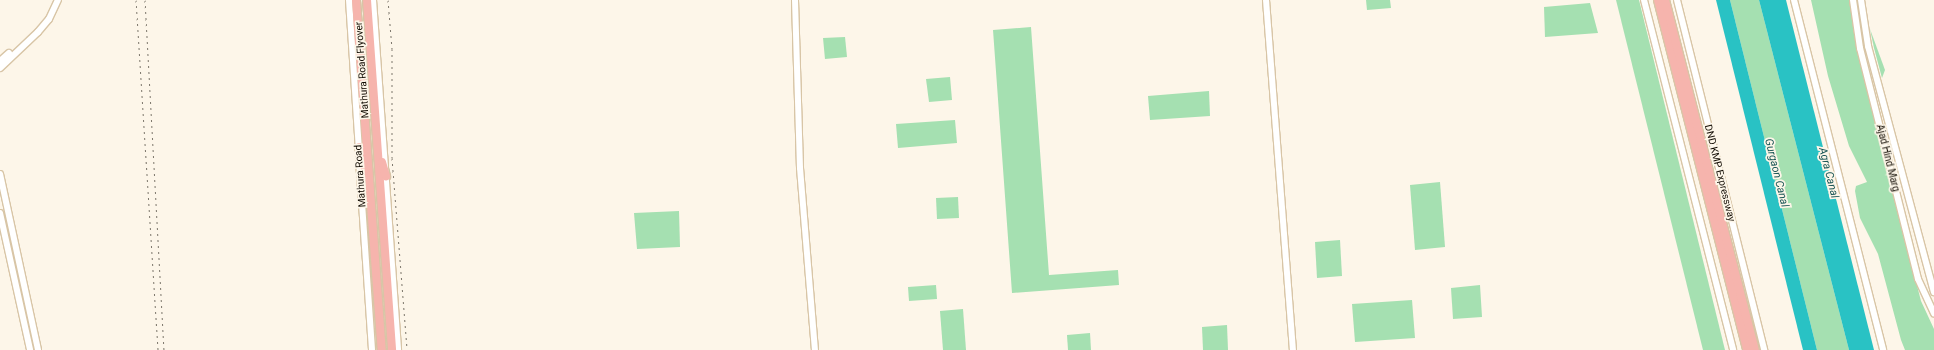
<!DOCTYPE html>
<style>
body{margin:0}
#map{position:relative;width:1934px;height:350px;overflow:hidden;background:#fdf6e9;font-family:Roboto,sans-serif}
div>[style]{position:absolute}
.green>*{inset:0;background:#a5e0b1}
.water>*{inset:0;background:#29c2c4}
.roads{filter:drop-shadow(1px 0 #d8c5a6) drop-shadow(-1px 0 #d8c5a6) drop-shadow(0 1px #d8c5a6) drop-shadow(0 -1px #d8c5a6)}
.secondary>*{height:6px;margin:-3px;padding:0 3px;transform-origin:3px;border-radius:3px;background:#fff}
.highway>*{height:8px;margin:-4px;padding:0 4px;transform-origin:4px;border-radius:4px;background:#f6b4ad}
.rail>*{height:1px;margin-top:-0.5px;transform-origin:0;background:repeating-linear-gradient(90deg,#7c766b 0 2px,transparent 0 6px)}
span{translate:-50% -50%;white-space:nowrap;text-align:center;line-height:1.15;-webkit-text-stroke:3.5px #fdf6e9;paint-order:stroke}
.street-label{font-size:10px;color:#120c03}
.water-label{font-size:11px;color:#1c5757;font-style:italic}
</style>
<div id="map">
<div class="green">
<div style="clip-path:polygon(1366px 0,1390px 0,1391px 8px,1367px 10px)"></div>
<div style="clip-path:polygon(1616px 0,1639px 0,1725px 350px,1703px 350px)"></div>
<div style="clip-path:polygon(1730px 0,1759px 0,1849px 350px,1817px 350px)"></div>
<div style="clip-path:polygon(1811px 0,1850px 0,1859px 54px,1873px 114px,1921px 301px,1934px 329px,1934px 350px,1905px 350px,1901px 340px,1878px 254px,1860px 218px,1855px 191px,1856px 186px,1867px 182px,1849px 146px,1828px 76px)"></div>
<div style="clip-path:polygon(1590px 3px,1598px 33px,1545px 37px,1544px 7px)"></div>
<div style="clip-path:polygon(1031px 27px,1049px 275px,1118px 270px,1119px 285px,1012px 293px,993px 30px)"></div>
<div style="clip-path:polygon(1870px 29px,1885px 70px,1882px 78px,1874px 48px)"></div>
<div style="clip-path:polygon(845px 37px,847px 57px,825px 59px,823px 38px)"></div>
<div style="clip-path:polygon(950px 77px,952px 100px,929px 102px,926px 79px)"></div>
<div style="clip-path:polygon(1209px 91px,1210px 116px,1150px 120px,1148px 96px)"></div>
<div style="clip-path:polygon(955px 120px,957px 143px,898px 148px,896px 124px)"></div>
<div style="clip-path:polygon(1440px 182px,1445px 247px,1415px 250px,1410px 185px)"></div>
<div style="clip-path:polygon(958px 197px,959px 218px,937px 219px,936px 198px)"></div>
<div style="clip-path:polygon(679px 211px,680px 247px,637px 249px,634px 213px)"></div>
<div style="clip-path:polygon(1340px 240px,1342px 276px,1317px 278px,1315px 242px)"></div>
<div style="clip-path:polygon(936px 285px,937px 299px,909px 301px,908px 287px)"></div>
<div style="clip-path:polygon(1480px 285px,1482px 317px,1453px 319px,1451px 288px)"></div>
<div style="clip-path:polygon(1412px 300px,1415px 338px,1355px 342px,1352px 304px)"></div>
<div style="clip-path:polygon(963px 309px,966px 350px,943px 350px,940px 311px)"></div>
<div style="clip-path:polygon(1227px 325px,1228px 350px,1203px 350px,1202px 327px)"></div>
<div style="clip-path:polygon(1090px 333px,1091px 350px,1068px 350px,1067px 335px)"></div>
</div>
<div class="water">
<div style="clip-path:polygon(1716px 0,1730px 0,1817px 350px,1803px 350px)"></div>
<div style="clip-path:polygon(1759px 0,1786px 0,1874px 350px,1849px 350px)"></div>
</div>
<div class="roads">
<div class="secondary">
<div style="left:349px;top:0;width:150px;rotate:86.2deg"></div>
<div style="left:373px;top:0;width:351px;rotate:85.9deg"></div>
<div style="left:795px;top:0;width:168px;rotate:88.3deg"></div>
<div style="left:800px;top:168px;width:183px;rotate:85.3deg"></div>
<div style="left:1266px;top:0;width:351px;rotate:85.6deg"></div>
<div style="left:1644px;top:0;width:361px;rotate:75.7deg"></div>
<div style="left:1677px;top:0;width:361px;rotate:76deg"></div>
<div style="left:1794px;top:0;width:361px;rotate:75.7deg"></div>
<div style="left:1853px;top:0;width:49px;rotate:81.7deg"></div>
<div style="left:1860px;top:48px;width:238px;rotate:75.9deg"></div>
<div style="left:1918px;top:279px;width:38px;rotate:65deg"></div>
<div style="left:1861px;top:0;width:47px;rotate:81.3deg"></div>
<div style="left:1868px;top:46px;width:255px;rotate:75deg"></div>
<div style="left:0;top:61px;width:12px;rotate:-42deg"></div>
<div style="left:0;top:68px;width:52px;rotate:-43.5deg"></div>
<div style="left:38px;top:32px;width:17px;rotate:-50deg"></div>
<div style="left:49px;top:19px;width:21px;rotate:-65deg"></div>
<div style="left:359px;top:159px;width:191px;rotate:86.1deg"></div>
<div style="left:0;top:174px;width:180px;rotate:77.8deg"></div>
<div style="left:0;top:213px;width:140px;rotate:77.6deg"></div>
</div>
<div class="highway">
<div style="left:356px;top:0;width:351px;rotate:85.8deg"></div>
<div style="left:367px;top:0;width:351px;rotate:85.9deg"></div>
<div style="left:1658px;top:0;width:361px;rotate:75.7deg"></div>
<div style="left:1665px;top:0;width:361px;rotate:75.6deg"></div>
<div style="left:359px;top:147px;width:28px;rotate:75deg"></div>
<div style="left:382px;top:162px;width:15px;rotate:74deg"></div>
</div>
</div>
<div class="rail">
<div style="left:136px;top:0;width:351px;rotate:86.4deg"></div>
<div style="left:145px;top:0;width:351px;rotate:86.9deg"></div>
<div style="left:388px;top:0;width:49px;rotate:85.3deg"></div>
<div style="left:392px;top:49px;width:109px;rotate:90deg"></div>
<div style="left:392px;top:158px;width:193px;rotate:85.5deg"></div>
</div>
<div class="street-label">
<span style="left:362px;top:70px;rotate:-94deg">Mathura Road Flyover</span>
<span style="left:1888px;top:158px;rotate:76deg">Ajad Hind Marg</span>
<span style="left:1720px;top:173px;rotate:76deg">DND KMP Expressway</span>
<span style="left:360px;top:176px;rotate:-94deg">Mathura Road</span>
</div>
<div class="water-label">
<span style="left:1776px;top:173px;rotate:76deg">Gurgaon Canal</span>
<span style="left:1828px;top:173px;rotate:76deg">Agra Canal</span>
</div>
</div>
